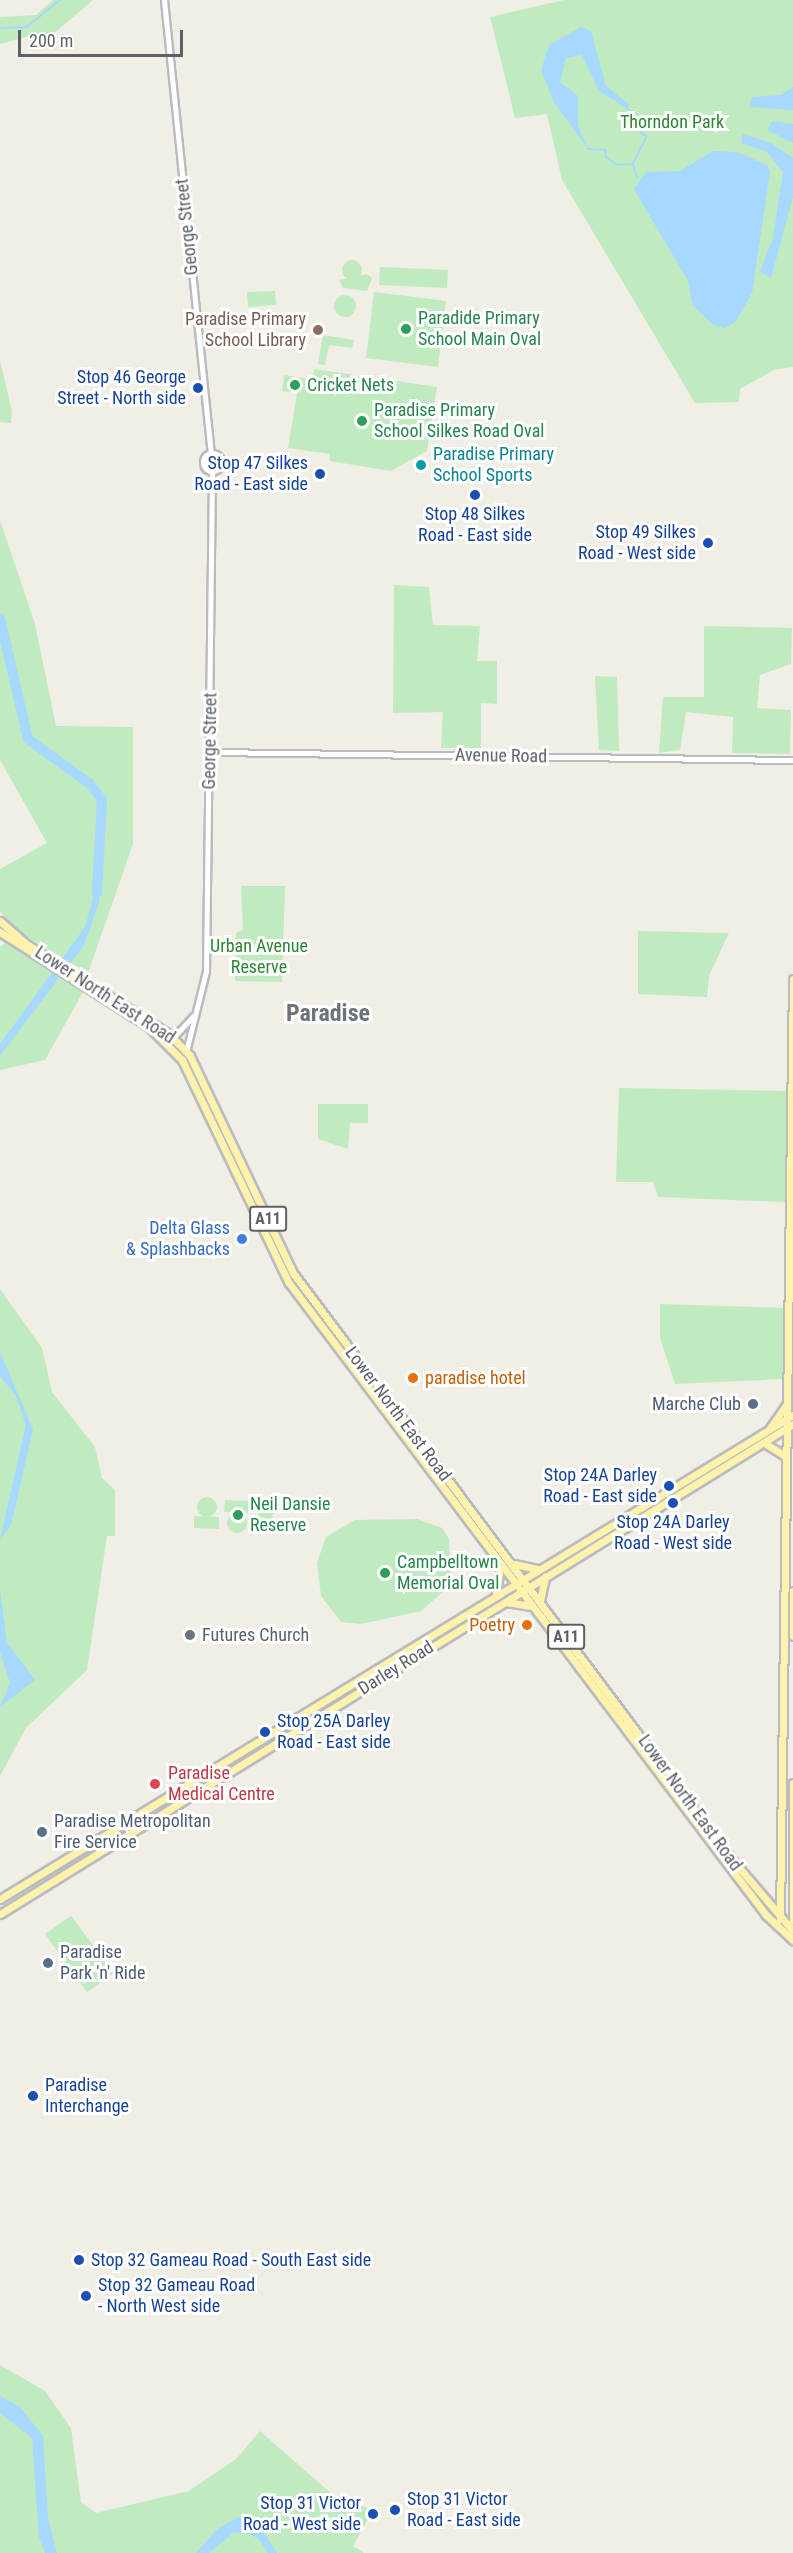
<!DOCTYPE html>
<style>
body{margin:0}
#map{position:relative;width:793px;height:2553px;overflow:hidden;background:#f1eee5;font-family:"Roboto Condensed",sans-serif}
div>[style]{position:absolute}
.green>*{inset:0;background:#c0eac0}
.round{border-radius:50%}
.water>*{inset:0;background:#a7d8ff}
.stream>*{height:1.5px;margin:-0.75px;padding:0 0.75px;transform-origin:0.75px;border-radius:0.75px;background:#a7d8ff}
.river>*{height:10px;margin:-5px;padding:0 5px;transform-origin:5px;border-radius:5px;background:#a7d8ff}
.roads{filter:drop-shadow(2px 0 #b8bbc0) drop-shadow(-2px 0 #b8bbc0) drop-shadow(0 2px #b8bbc0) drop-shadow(0 -2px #b8bbc0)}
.minor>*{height:5px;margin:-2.5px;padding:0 2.5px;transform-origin:2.5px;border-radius:2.5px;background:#fff}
.minor>.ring{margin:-2.5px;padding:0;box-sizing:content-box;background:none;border:5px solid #fff;border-radius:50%}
.major>*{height:7px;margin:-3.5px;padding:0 3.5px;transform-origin:3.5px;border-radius:3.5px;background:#fff2ac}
.dots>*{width:16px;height:16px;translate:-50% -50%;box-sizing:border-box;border:3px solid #fff;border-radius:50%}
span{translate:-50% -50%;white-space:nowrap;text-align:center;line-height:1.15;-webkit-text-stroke:6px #fff;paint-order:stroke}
.shield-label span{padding:2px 4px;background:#fff;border:2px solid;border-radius:4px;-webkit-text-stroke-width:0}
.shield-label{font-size:16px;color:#5d6167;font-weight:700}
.park-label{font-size:18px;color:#2e8532}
.street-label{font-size:18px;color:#5d6167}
.leisure-label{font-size:18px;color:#27864d}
.left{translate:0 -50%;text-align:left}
.education-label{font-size:18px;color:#785e54}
.right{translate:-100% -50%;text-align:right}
.transit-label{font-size:18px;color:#164399}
.culture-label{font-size:18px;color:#0d838f}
.shop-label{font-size:18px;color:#366cbe}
.food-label{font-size:18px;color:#c56008}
.service-label{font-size:18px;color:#4e5e75}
.worship-label{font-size:18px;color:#5b616d}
.health-label{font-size:18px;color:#be3a42}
.district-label{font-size:24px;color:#6e7379;font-weight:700}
.scale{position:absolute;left:18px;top:30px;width:165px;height:27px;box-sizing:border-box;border:3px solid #5d6167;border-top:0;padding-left:8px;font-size:18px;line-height:21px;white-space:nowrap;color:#5d6167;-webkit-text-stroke:4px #fff;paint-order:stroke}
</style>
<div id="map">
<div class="green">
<div style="clip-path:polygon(53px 0,93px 0,46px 40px,38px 42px,33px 35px,0 44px,0 17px,36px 15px)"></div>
<div style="clip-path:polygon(564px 0,793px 0,793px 367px,774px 370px,740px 389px,739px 402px,695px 403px,562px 180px,547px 114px,515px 118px,490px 17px)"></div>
<div class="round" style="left:342px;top:260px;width:20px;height:20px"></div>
<div style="clip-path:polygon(380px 267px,448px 270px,447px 288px,379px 285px)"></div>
<div style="clip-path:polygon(367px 274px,372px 278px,367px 291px,343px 288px,339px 280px)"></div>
<div style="clip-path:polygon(275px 291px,276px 305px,248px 307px,247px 292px)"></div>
<div style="clip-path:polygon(374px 292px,446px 301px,438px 367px,366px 358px)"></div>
<div class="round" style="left:334px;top:295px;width:22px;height:22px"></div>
<div style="clip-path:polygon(323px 335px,354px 340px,352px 348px,329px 345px,325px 365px,318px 364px)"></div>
<div style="clip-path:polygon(0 361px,12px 411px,11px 423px,0 422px)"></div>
<div style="clip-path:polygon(314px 369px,437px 387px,427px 451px,391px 471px,330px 461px,330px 454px,288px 448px,297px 393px,282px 391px,284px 375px,309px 379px,310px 395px)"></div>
<div style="clip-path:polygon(0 520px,35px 624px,56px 726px,133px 727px,133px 844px,88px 973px,26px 936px,0 912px,0 869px,47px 843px,0 760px)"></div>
<div style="clip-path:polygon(394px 585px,429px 587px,433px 625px,480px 626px,477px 661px,497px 661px,497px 704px,481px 703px,481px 748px,441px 748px,443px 712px,393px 713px)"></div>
<div style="clip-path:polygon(704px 626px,792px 628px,791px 664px,760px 675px,757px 708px,791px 710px,790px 754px,732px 753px,733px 717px,686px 712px,680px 750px,659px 753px,663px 697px,704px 697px)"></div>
<div style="clip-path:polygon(595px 676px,617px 677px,619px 751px,599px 750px)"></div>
<div style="clip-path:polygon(241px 886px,285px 886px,282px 982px,235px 981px,236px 933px,243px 930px)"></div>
<div style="clip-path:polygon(638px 931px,729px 933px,709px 976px,707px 997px,638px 994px)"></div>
<div style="clip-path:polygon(5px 943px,83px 992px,45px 1060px,0 1070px,0 947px)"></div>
<div style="clip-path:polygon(619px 1088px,788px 1091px,786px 1202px,658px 1197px,653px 1182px,616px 1182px)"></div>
<div style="clip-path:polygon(318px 1104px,368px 1104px,368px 1123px,350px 1123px,348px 1149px,318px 1139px)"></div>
<div style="clip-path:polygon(0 1289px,42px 1348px,52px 1392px,95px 1447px,102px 1478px,115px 1490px,115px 1536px,107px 1536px,87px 1670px,26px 1728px,0 1776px)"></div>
<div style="clip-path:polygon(660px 1304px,785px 1308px,785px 1379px,675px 1384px,660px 1338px)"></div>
<div class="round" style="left:197px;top:1497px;width:20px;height:20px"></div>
<div class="round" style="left:256px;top:1498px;width:20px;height:20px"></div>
<div style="clip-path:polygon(225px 1500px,250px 1501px,250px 1513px,224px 1512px)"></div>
<div class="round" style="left:227px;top:1513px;width:20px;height:20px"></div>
<div class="round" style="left:255px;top:1513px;width:20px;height:20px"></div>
<div style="clip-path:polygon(194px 1516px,219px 1517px,219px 1529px,194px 1528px)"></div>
<div style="clip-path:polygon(417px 1519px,442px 1528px,449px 1539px,451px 1585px,421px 1611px,361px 1624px,341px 1622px,321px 1596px,317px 1563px,326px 1537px,355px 1520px)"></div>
<div style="clip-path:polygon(71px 1916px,114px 1973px,87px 1992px,45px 1934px)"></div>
<div style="clip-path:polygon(0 2365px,45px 2391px,71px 2428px,81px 2502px,96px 2513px,189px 2491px,236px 2459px,260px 2431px,334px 2496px,373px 2510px,353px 2546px,364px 2553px,0 2553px)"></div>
</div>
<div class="water">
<div style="clip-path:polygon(581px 27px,591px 31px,606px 86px,630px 105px,626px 108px,599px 91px,582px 55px,566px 58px,560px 82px,578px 96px,578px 126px,588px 149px,554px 102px,541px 70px,549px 45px)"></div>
<div style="clip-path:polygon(793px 87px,793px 110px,749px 107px,752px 97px,781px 95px)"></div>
<div style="clip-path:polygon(772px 121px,793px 124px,793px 143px,767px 130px)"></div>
<div style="clip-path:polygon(743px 134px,771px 143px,793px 158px,793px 197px,771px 278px,760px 271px,773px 238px,783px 172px,767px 152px,741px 143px)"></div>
<div style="clip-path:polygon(713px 151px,738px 152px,767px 165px,770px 172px,752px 293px,736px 321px,725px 328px,713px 325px,692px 305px,688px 281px,634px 189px,646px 172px,680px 171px)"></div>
<div style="clip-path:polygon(98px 880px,99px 903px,84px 945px,0 1056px,0 1044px,85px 927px)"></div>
<div style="clip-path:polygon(0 1352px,33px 1429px,11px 1525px,0 1540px,26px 1425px,16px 1396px,0 1376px)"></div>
<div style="clip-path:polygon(0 1590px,7px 1642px,35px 1680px,0 1707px,10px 1683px,0 1652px)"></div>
<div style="clip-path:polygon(0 2396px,20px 2407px,43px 2436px,48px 2517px,57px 2553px,45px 2553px,39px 2537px,32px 2438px,0 2413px)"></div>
<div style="clip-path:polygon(238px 2517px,261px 2528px,277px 2553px,268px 2553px,258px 2538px,244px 2532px,233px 2533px,209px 2553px,196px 2553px,216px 2530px)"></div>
</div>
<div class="stream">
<div style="left:0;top:28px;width:27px;rotate:-2deg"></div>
<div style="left:27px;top:27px;width:43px;rotate:-39.3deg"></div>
<div style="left:627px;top:108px;width:21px;rotate:37deg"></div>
<div style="left:644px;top:121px;width:11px;rotate:112deg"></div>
<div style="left:640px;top:131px;width:9px;rotate:41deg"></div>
<div style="left:647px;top:137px;width:30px;rotate:117deg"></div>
<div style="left:633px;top:164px;width:15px;rotate:70deg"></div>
<div style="left:588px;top:149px;width:18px;rotate:3deg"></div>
<div style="left:606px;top:150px;width:7px;rotate:90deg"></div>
<div style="left:606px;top:157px;width:14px;rotate:34deg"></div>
<div style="left:618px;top:165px;width:13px;rotate:-4deg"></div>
</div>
<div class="river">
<div style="left:0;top:618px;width:124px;rotate:77deg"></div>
<div style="left:28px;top:739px;width:77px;rotate:36deg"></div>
<div style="left:90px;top:784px;width:20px;rotate:53deg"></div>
<div style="left:102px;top:800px;width:93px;rotate:93.1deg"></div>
</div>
<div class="roads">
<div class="minor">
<div style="left:164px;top:0;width:456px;rotate:84.1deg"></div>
<div class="ring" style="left:203px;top:453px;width:13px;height:13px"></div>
<div style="left:210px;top:752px;width:583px;rotate:0.79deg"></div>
<div style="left:168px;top:1043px;width:37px;rotate:-47deg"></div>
<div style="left:186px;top:1052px;width:83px;rotate:-76.1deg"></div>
<div style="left:206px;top:971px;width:500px;rotate:-89.31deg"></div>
</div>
<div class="major">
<div style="left:0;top:921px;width:37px;rotate:41deg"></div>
<div style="left:28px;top:945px;width:167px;rotate:32.3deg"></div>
<div style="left:169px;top:1034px;width:30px;rotate:46deg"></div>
<div style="left:190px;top:1056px;width:240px;rotate:64.6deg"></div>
<div style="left:293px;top:1273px;width:729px;rotate:53.19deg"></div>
<div style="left:730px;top:1857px;width:97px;rotate:49.6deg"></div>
<div style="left:0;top:932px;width:177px;rotate:32.5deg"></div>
<div style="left:149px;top:1027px;width:47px;rotate:45deg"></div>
<div style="left:182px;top:1060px;width:247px;rotate:64.4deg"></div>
<div style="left:289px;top:1283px;width:792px;rotate:52.96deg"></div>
<div style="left:766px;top:1915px;width:37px;rotate:43deg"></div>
<div style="left:770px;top:1428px;width:28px;rotate:-55deg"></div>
<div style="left:766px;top:1444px;width:22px;rotate:32deg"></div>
<div style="left:514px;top:1564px;width:24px;rotate:12deg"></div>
<div style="left:793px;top:1591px;width:45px;rotate:90deg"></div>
<div style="left:496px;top:1593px;width:26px;rotate:-81deg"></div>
<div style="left:540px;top:1601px;width:25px;rotate:-78deg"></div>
<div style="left:506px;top:1602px;width:24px;rotate:9deg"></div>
<div style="left:793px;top:1783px;width:138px;rotate:90deg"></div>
<div style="left:0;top:1899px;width:929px;rotate:-31.4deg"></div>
<div style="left:0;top:1914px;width:932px;rotate:-31.71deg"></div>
<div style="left:780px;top:1919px;width:940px;rotate:-89.21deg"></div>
</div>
</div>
<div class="dots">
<div style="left:406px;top:329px;background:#2e9e5b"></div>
<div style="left:318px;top:330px;background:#8d6e63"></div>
<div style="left:295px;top:385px;background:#2e9e5b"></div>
<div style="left:198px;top:388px;background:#1a4fb4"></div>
<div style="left:362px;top:421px;background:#2e9e5b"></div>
<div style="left:421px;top:465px;background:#0f9aa8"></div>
<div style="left:320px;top:474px;background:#1a4fb4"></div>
<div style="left:475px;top:495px;background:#1a4fb4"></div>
<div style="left:708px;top:543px;background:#1a4fb4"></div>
<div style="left:242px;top:1239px;background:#3f7fe0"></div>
<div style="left:413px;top:1378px;background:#e8710a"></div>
<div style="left:753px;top:1404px;background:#5c6f8a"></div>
<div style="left:669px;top:1486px;background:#1a4fb4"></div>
<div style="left:673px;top:1503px;background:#1a4fb4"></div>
<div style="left:238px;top:1515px;background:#2e9e5b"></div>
<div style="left:385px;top:1573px;background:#2e9e5b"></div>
<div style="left:527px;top:1625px;background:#e8710a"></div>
<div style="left:190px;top:1635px;background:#6b7280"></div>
<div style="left:265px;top:1732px;background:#1a4fb4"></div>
<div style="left:155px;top:1784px;background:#e0444e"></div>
<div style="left:42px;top:1832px;background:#5c6f8a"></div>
<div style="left:48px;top:1963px;background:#5c6f8a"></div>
<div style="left:33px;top:2096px;background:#1a4fb4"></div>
<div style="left:79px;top:2260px;background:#1a4fb4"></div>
<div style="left:86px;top:2296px;background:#1a4fb4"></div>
<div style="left:395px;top:2510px;background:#1a4fb4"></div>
<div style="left:373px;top:2514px;background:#1a4fb4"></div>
</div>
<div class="shield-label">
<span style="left:268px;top:1219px">A11</span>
<span style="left:566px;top:1637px">A11</span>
</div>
<div class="park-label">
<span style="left:672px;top:122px">Thorndon Park</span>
<span style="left:259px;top:957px">Urban Avenue<br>Reserve</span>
</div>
<div class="street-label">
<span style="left:187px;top:227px;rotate:-96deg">George Street</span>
<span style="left:210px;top:741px;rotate:-89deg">George Street</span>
<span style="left:501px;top:756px;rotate:1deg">Avenue Road</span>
<span style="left:105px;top:995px;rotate:33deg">Lower North East Road</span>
<span style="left:398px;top:1414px;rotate:53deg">Lower North East Road</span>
<span style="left:396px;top:1668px;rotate:-32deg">Darley Road</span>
<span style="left:690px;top:1803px;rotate:54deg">Lower North East Road</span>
</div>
<div class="leisure-label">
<span class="left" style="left:418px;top:329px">Paradide Primary<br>School Main Oval</span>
<span class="left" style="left:307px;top:385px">Cricket Nets</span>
<span class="left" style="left:374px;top:421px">Paradise Primary<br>School Silkes Road Oval</span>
<span class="left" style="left:250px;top:1515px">Neil Dansie<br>Reserve</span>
<span class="left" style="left:397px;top:1573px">Campbelltown<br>Memorial Oval</span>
</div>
<div class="education-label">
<span class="right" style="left:306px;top:330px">Paradise Primary<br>School Library</span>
</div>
<div class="transit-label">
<span class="right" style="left:186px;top:388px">Stop 46 George<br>Street - North side</span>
<span class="right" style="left:308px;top:474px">Stop 47 Silkes<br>Road - East side</span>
<span style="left:475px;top:525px">Stop 48 Silkes<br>Road - East side</span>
<span class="right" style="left:696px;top:543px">Stop 49 Silkes<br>Road - West side</span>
<span class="right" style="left:657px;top:1486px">Stop 24A Darley<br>Road - East side</span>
<span style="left:673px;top:1533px">Stop 24A Darley<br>Road - West side</span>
<span class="left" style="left:277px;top:1732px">Stop 25A Darley<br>Road - East side</span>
<span class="left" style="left:45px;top:2096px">Paradise<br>Interchange</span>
<span class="left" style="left:91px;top:2260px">Stop 32 Gameau Road - South East side</span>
<span class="left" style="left:98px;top:2296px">Stop 32 Gameau Road<br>- North West side</span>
<span class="left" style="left:407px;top:2510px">Stop 31 Victor<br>Road - East side</span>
<span class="right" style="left:361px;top:2514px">Stop 31 Victor<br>Road - West side</span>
</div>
<div class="culture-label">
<span class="left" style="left:433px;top:465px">Paradise Primary<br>School Sports</span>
</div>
<div class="shop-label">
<span class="right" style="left:230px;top:1239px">Delta Glass<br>&amp; Splashbacks</span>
</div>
<div class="food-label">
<span class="left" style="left:425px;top:1378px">paradise hotel</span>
<span class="right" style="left:515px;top:1625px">Poetry</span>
</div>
<div class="service-label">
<span class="right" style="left:741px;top:1404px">Marche Club</span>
<span class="left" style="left:54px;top:1832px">Paradise Metropolitan<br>Fire Service</span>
<span class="left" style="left:60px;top:1963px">Paradise<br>Park 'n' Ride</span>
</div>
<div class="worship-label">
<span class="left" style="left:202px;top:1635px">Futures Church</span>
</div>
<div class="health-label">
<span class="left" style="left:168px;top:1784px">Paradise<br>Medical Centre</span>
</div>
<div class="district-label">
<span style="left:328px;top:1014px">Paradise</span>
</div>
<div class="scale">200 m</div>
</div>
